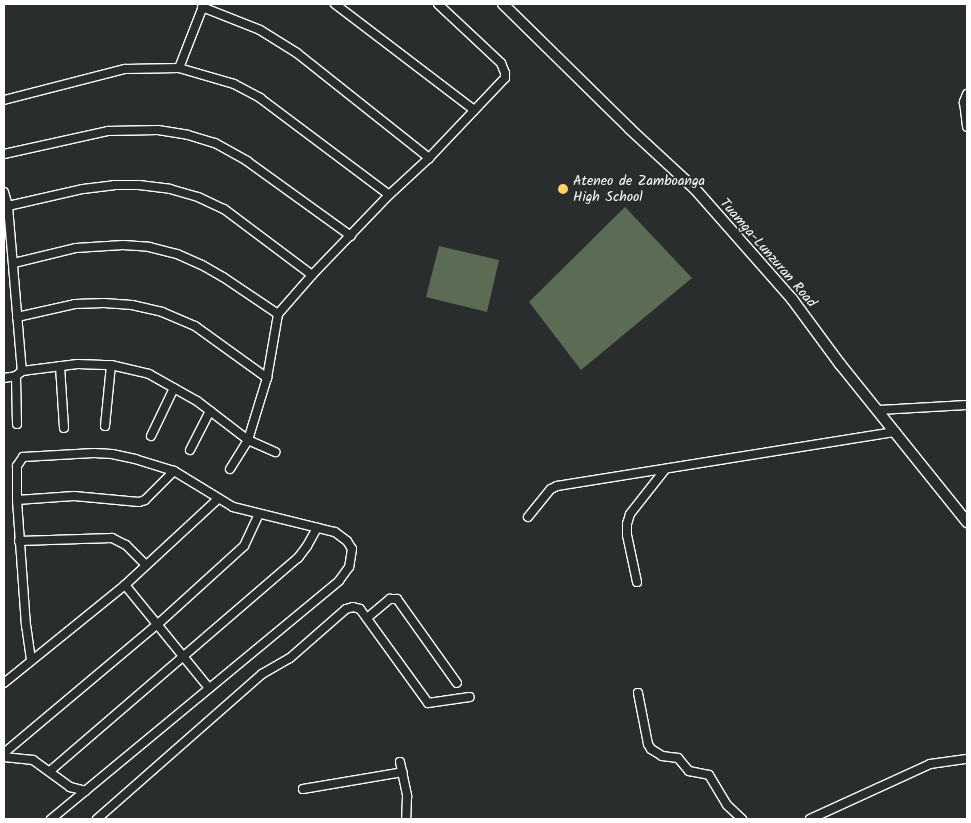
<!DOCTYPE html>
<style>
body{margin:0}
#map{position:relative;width:971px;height:823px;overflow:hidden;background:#2a2d2e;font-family:Kalam,sans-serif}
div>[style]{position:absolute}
.green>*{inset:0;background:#5c6b53}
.roads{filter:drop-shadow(1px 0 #fff) drop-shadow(-1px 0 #fff) drop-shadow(0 1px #fff) drop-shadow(0 -1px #fff)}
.minor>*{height:8px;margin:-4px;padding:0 4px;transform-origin:4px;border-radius:4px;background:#2a2d2e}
.tertiary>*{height:10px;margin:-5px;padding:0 5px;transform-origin:5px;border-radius:5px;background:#2a2d2e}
.dots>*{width:14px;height:14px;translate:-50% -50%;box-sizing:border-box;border:2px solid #2a2d2e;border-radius:50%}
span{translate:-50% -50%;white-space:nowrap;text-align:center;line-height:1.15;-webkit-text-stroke:4px #2a2d2e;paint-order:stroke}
.poi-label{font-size:14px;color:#fff}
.left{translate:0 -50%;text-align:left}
.street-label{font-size:14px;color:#fff}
.frame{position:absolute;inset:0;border:5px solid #fff;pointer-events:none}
</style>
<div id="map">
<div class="green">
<div style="clip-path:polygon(625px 207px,692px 278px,581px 370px,529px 302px)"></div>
<div style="clip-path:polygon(439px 246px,499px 260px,487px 312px,426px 297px)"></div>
</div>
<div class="roads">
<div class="minor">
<div style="left:335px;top:4px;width:175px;rotate:37.3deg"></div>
<div style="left:202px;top:7px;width:62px;rotate:21.6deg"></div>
<div style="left:260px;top:30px;width:44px;rotate:31.9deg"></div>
<div style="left:297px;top:53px;width:169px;rotate:38.5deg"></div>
<div style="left:179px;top:68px;width:69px;rotate:-68.7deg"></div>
<div style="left:967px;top:94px;width:9px;rotate:111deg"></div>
<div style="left:964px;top:102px;width:25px;rotate:83deg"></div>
<div style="left:4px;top:100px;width:125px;rotate:-14.4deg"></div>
<div style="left:125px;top:69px;width:54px;rotate:-1.1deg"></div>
<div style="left:179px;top:68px;width:57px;rotate:16.2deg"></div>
<div style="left:234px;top:84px;width:30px;rotate:28deg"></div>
<div style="left:260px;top:98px;width:161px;rotate:36.9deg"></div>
<div style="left:4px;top:154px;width:107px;rotate:-12.5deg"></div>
<div style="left:108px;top:131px;width:50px;rotate:-1.1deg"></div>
<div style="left:158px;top:130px;width:30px;rotate:9deg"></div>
<div style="left:188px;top:135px;width:28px;rotate:17deg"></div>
<div style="left:215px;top:143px;width:37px;rotate:29deg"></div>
<div style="left:247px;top:161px;width:128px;rotate:35.8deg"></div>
<div style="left:4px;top:192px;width:15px;rotate:74deg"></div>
<div style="left:8px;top:206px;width:166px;rotate:85.2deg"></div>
<div style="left:8px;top:206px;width:77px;rotate:-12.8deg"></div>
<div style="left:83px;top:189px;width:31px;rotate:-7deg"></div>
<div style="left:114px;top:185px;width:25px"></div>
<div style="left:139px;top:185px;width:31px;rotate:7deg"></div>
<div style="left:170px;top:189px;width:29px;rotate:16deg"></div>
<div style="left:198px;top:197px;width:29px;rotate:25deg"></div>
<div style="left:224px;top:209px;width:110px;rotate:36.9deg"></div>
<div style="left:14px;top:263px;width:64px;rotate:-13.6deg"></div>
<div style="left:76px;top:248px;width:47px;rotate:-3.7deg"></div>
<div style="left:123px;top:245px;width:26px;rotate:4deg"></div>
<div style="left:149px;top:247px;width:29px;rotate:14deg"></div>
<div style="left:177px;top:254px;width:27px;rotate:24deg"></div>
<div style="left:202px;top:265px;width:24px;rotate:30deg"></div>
<div style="left:223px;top:277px;width:66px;rotate:33.9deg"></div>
<div style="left:17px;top:317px;width:59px;rotate:-12.6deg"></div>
<div style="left:75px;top:304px;width:29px;rotate:-2deg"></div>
<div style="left:104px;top:303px;width:28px;rotate:4deg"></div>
<div style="left:132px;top:305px;width:31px;rotate:13deg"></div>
<div style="left:162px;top:312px;width:36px;rotate:23deg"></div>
<div style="left:195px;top:326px;width:89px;rotate:35.8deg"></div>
<div style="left:60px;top:366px;width:62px;rotate:86.3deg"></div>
<div style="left:16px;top:376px;width:48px;rotate:88.8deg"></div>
<div style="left:4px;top:378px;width:12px;rotate:-9deg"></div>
<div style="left:16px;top:376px;width:8px;rotate:-40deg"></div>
<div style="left:22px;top:371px;width:56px;rotate:-7.1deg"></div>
<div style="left:78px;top:364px;width:33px;rotate:2deg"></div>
<div style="left:111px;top:365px;width:39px;rotate:13deg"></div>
<div style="left:149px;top:374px;width:55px;rotate:29.4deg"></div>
<div style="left:197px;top:401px;width:64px;rotate:37.4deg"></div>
<div style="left:248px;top:440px;width:30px;rotate:24deg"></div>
<div style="left:879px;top:410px;width:88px;rotate:-3.3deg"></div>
<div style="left:105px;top:426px;width:61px;rotate:-84.4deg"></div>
<div style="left:151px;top:436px;width:53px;rotate:-64.4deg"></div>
<div style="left:190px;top:450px;width:44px;rotate:-62.9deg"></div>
<div style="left:230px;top:469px;width:34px;rotate:-58deg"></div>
<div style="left:248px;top:440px;width:65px;rotate:-73deg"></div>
<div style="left:267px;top:378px;width:65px;rotate:-80.2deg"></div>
<div style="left:278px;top:314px;width:52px;rotate:-48.9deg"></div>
<div style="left:312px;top:275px;width:111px;rotate:-46.1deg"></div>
<div style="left:389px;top:195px;width:54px;rotate:-42.8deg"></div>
<div style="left:429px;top:158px;width:110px;rotate:-46.5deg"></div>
<div style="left:505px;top:78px;width:5px;rotate:-90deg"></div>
<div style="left:505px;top:73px;width:11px;rotate:-112deg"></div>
<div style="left:501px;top:63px;width:86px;rotate:-136.9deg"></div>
<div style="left:17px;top:500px;width:57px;rotate:-4deg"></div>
<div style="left:74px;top:496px;width:65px;rotate:5.3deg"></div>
<div style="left:139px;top:502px;width:6px;rotate:-18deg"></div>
<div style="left:145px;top:500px;width:41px;rotate:-45deg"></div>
<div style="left:528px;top:517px;width:36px;rotate:-51deg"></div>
<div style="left:551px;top:489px;width:7px;rotate:-27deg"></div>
<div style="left:557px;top:486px;width:343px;rotate:-9.1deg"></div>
<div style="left:19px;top:541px;width:93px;rotate:-1.8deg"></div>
<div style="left:112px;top:538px;width:16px;rotate:27deg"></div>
<div style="left:126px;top:545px;width:28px;rotate:45deg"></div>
<div style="left:637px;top:582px;width:48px;rotate:-102deg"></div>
<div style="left:627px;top:535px;width:11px;rotate:-90deg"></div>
<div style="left:627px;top:524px;width:10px;rotate:-73deg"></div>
<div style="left:630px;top:514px;width:55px;rotate:-51.7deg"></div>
<div style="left:125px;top:585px;width:133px;rotate:50.8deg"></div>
<div style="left:367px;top:618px;width:30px;rotate:-40deg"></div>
<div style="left:390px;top:599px;width:7px"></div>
<div style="left:397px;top:599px;width:103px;rotate:54.5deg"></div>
<div style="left:31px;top:660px;width:34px;rotate:-98deg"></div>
<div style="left:26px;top:626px;width:126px;rotate:-94.1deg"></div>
<div style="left:17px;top:500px;width:34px;rotate:-90deg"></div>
<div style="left:17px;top:466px;width:11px;rotate:-56deg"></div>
<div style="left:23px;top:457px;width:71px;rotate:-3.2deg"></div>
<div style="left:94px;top:453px;width:18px;rotate:3deg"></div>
<div style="left:112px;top:454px;width:24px;rotate:12deg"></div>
<div style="left:135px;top:459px;width:41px;rotate:17.1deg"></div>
<div style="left:174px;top:471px;width:69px;rotate:31.4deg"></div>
<div style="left:233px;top:507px;width:105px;rotate:13.8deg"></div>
<div style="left:335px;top:532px;width:15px;rotate:37deg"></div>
<div style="left:347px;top:541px;width:9px;rotate:58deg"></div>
<div style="left:352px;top:549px;width:18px;rotate:99deg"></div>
<div style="left:349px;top:567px;width:17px;rotate:126deg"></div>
<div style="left:339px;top:581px;width:374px;rotate:140.4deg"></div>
<div style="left:4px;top:683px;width:156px;rotate:-39deg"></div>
<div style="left:125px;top:585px;width:127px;rotate:-42.8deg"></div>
<div style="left:638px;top:693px;width:52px;rotate:78.9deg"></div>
<div style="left:648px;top:744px;width:6px;rotate:59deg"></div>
<div style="left:651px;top:749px;width:13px;rotate:32deg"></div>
<div style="left:662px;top:756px;width:16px;rotate:7deg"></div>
<div style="left:678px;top:758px;width:17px;rotate:50deg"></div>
<div style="left:689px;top:771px;width:20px;rotate:11deg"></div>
<div style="left:709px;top:775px;width:35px;rotate:59deg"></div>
<div style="left:727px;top:805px;width:21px;rotate:43deg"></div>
<div style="left:4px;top:753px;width:201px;rotate:-40deg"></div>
<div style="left:158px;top:624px;width:116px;rotate:-42.2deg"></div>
<div style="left:244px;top:546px;width:35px;rotate:-65deg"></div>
<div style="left:4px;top:757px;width:29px;rotate:6deg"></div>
<div style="left:33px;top:760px;width:46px;rotate:36.1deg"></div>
<div style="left:70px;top:787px;width:16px;rotate:14deg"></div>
<div style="left:400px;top:762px;width:35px;rotate:78deg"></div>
<div style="left:407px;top:796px;width:23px;rotate:92deg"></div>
<div style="left:50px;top:771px;width:327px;rotate:-40.7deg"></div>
<div style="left:298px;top:558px;width:15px;rotate:-53deg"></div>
<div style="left:307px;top:546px;width:21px;rotate:-61deg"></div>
<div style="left:303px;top:789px;width:101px;rotate:-9.6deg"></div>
<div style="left:97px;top:819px;width:220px;rotate:-41.3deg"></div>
<div style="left:262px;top:674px;width:32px;rotate:-30deg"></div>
<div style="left:290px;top:658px;width:74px;rotate:-41.2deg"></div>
<div style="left:346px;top:609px;width:7px;rotate:-16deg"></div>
<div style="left:353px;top:607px;width:7px;rotate:16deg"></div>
<div style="left:360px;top:609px;width:116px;rotate:54.1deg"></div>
<div style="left:428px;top:703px;width:42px;rotate:-8.1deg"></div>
<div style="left:810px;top:819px;width:132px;rotate:-24.6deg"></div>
<div style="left:930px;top:764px;width:37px;rotate:-8deg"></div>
</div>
<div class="tertiary">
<div style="left:503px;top:4px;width:178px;rotate:44.5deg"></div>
<div style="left:630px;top:129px;width:88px;rotate:42.7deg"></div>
<div style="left:695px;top:189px;width:147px;rotate:48.6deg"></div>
<div style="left:792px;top:299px;width:81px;rotate:53.6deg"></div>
<div style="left:840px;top:364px;width:203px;rotate:51.2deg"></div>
</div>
</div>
<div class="dots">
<div style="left:563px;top:189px;background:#ffd166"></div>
</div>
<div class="poi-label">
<span class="left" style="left:573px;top:189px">Ateneo de Zamboanga<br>High School</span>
</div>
<div class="street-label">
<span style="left:768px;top:253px;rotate:49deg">Tuamga-Lunzuran Road</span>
</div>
<div class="frame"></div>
</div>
